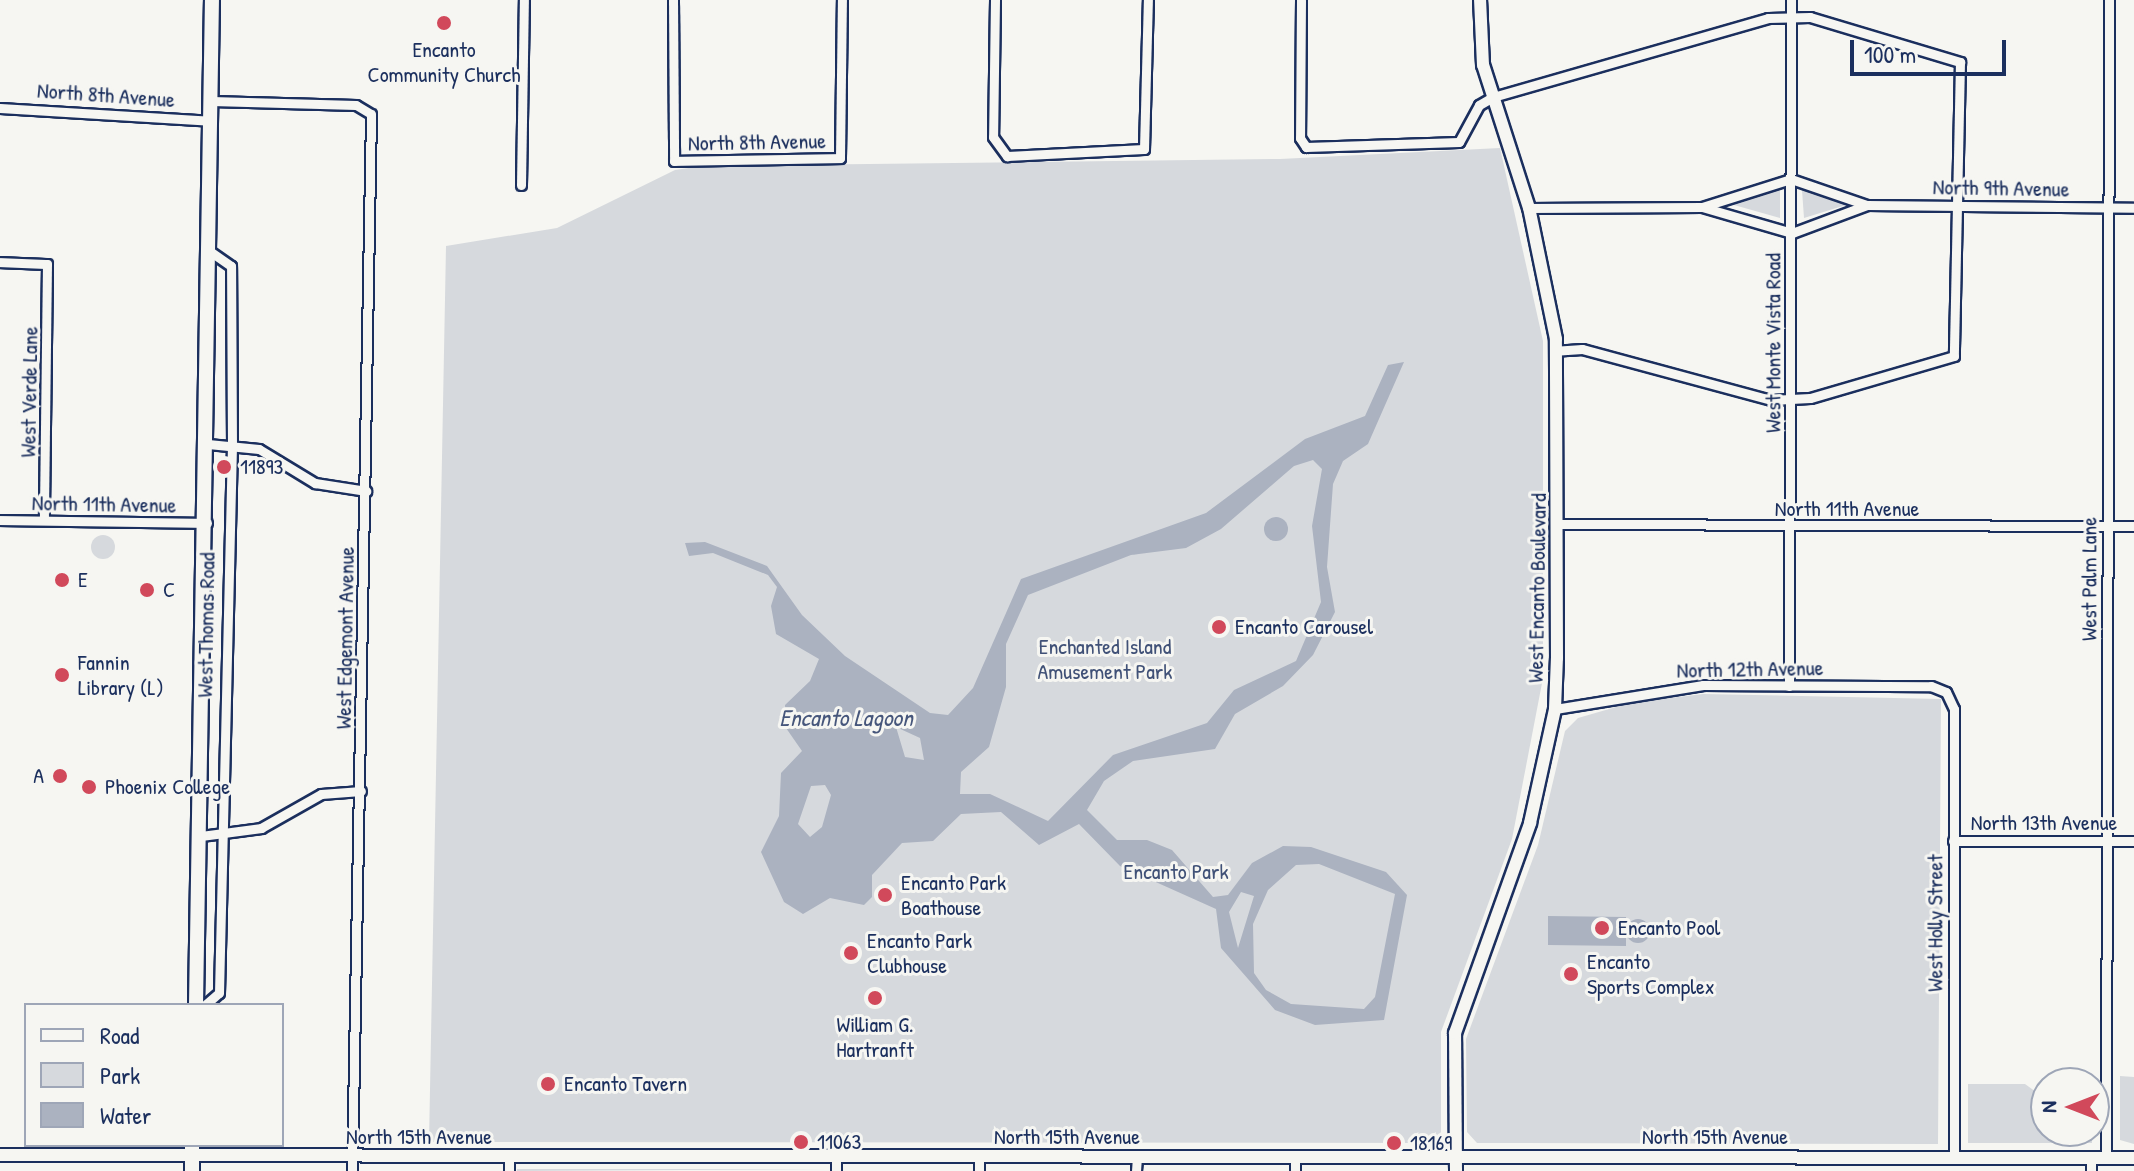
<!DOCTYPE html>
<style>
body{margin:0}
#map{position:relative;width:2134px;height:1171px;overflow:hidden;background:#f6f6f2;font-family:"Patrick Hand",sans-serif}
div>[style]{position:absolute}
.green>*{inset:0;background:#d6d9dd}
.round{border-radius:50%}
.water>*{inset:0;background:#abb2c0}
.roads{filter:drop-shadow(2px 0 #1b2f5e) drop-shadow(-2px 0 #1b2f5e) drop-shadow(0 2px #1b2f5e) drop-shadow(0 -2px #1b2f5e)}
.minor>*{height:9px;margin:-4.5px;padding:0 4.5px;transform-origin:4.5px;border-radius:4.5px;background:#f6f6f2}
.tertiary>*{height:12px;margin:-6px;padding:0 6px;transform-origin:6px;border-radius:6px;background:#f6f6f2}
.secondary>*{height:14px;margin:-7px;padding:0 7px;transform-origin:7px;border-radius:7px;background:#f6f6f2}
.dots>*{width:22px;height:22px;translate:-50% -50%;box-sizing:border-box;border:4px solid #f6f6f2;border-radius:50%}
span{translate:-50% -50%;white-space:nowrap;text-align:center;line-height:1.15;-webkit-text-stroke:6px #f6f6f2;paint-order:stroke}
.poi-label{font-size:22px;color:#1b2f5e}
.left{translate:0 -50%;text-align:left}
.right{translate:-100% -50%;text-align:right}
.street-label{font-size:22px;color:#1b2f5e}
.park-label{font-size:22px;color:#405177}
.water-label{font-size:24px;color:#46567b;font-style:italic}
.legend{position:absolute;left:24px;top:1003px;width:260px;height:144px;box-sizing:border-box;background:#f6f6f2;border:2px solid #9ea6b7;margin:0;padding:10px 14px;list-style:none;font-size:24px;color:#1b2f5e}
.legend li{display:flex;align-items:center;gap:16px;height:40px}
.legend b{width:40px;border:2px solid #9ea6b7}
.north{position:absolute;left:2030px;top:1067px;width:80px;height:80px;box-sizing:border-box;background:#f6f6f2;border:2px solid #9ea6b7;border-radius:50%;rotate:270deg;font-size:22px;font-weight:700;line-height:32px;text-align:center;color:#1b2f5e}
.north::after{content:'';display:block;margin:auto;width:28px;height:36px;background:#d1495b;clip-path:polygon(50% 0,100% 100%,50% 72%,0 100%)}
.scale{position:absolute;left:1850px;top:40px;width:156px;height:36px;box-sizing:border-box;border:4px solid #1b2f5e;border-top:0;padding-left:10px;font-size:24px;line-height:28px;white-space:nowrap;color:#1b2f5e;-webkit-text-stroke:6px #f6f6f2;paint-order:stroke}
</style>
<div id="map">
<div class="green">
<div style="clip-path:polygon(1500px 148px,1543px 341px,1543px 678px,1512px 839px,1441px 1032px,1441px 1132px,1433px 1143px,429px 1142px,446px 246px,557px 228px,675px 170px,702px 166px,1280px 159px)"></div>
<div style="clip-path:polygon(1780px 190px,1780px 218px,1734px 205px,1771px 191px)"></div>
<div style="clip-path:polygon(1802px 190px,1845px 202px,1846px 205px,1804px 218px)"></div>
<div class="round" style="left:91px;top:535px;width:24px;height:24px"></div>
<div style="clip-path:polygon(1703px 694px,1941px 699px,1938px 1144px,1477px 1143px,1467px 1132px,1466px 1039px,1538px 845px,1565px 731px,1578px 718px,1630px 703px)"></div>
<div style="clip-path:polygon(2120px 1076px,2134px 1077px,2134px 1144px,2120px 1140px)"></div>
<div style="clip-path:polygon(1968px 1084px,2025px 1084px,2046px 1099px,2046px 1131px,2092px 1131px,2092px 1143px,1968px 1143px)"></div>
<div style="clip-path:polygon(517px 1169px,828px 1169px,517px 1171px)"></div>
</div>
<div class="water">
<div style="clip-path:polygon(evenodd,1404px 362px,1368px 444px,1343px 461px,1333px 484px,1327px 567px,1335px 612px,1313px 655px,1283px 686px,1235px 714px,1215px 749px,1133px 761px,1104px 781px,1087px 810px,1117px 840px,1147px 840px,1172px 850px,1213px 897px,1228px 895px,1252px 863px,1283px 846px,1311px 847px,1386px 872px,1407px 895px,1384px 1020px,1315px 1025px,1275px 1010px,1221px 948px,1216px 909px,1120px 866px,1079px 824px,1039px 845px,1001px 812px,961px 814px,933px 841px,902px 843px,872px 875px,872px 897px,864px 905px,830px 898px,803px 914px,784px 902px,761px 852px,779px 816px,781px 773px,802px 751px,786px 728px,785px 705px,810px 681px,819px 659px,776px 634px,771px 606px,777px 587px,768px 575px,713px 553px,689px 556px,685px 543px,705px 542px,767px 566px,802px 615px,845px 656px,930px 713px,948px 715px,973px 688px,1021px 579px,1206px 513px,1305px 439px,1365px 416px,1388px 365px,1404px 362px,1313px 460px,1322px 469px,1312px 526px,1321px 602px,1296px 661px,1234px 690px,1207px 723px,1113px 755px,1048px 821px,990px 794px,960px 794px,961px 772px,989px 747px,1006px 687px,1006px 644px,1028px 595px,1131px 555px,1186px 548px,1221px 529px,1294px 466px,1313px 460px,1404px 362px,896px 727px,920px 738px,924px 760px,905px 757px,896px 727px,1404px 362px,811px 786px,825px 785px,831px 795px,822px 827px,810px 837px,798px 824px,811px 786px,1404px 362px,1319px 864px,1395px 894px,1375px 997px,1364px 1009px,1291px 1004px,1266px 990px,1254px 973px,1253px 924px,1268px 890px,1296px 865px,1319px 864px,1404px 362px,1241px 892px,1254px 896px,1238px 948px,1229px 912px,1241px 892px)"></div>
<div class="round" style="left:1264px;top:517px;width:24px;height:24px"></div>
<div style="clip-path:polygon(1548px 916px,1626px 917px,1626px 946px,1548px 945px)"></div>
<div class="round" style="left:1626px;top:919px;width:24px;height:24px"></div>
</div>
<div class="roads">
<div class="minor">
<div style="left:673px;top:0;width:161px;rotate:89.6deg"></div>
<div style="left:674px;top:161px;width:166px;rotate:-1deg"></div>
<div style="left:840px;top:158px;width:158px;rotate:-89.3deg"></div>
<div style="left:995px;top:0;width:137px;rotate:90.8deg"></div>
<div style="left:993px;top:137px;width:24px;rotate:54deg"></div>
<div style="left:1007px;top:156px;width:137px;rotate:-2.9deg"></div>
<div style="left:1144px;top:149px;width:149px;rotate:-88.5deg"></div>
<div style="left:1301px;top:0;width:138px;rotate:90.4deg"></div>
<div style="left:1300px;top:138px;width:11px;rotate:56deg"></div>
<div style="left:1306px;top:147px;width:153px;rotate:-1.9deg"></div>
<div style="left:1459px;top:142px;width:42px;rotate:-61.6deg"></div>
<div style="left:1479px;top:105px;width:16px;rotate:-30deg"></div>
<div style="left:1493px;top:97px;width:286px;rotate:-16deg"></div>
<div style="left:1768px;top:18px;width:42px;rotate:-1.4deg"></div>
<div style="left:1810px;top:17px;width:157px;rotate:16.7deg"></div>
<div style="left:1960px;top:62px;width:294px;rotate:91.2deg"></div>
<div style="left:1954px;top:356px;width:150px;rotate:163.7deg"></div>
<div style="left:1810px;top:398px;width:39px;rotate:177deg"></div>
<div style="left:1771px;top:400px;width:196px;rotate:-164.9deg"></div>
<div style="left:1582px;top:349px;width:26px;rotate:176deg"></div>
<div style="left:211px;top:101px;width:145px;rotate:1.6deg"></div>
<div style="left:356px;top:105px;width:17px;rotate:31deg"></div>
<div style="left:371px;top:114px;width:1057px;rotate:91.03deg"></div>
<div style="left:0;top:108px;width:210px;rotate:3.5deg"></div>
<div style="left:521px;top:185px;width:185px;rotate:-89.1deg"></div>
<div style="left:1702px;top:207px;width:93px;rotate:-17.5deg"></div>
<div style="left:1791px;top:179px;width:80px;rotate:18.9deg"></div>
<div style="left:1867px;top:205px;width:267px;rotate:0.6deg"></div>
<div style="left:1529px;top:208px;width:173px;rotate:-0.3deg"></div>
<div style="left:1702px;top:207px;width:94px;rotate:16.1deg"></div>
<div style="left:1792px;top:233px;width:80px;rotate:-20.5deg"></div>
<div style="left:0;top:262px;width:47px;rotate:2.4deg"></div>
<div style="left:47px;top:264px;width:256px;rotate:90.7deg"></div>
<div style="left:208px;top:444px;width:51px;rotate:5.6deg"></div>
<div style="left:259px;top:449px;width:66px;rotate:31.3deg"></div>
<div style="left:315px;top:483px;width:52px;rotate:8.9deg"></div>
<div style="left:0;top:520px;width:207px;rotate:0.8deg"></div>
<div style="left:1559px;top:524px;width:575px;rotate:0.2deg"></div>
<div style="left:1789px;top:686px;width:686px;rotate:-89.83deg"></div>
<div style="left:1555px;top:709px;width:150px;rotate:-9.2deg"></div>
<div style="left:1703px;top:685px;width:228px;rotate:0.3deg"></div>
<div style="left:1931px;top:686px;width:16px;rotate:22deg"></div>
<div style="left:1946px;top:692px;width:19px;rotate:65deg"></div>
<div style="left:1954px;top:709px;width:448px;rotate:90deg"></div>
<div style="left:201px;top:836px;width:61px;rotate:-7.6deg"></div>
<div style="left:261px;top:828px;width:69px;rotate:-29.5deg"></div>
<div style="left:321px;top:794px;width:40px;rotate:-4.3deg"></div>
<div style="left:1953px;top:841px;width:181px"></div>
<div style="left:205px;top:1005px;width:18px;rotate:-41deg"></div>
<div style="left:219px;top:993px;width:548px;rotate:-88.64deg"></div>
<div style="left:232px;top:445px;width:179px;rotate:-90.3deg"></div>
<div style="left:231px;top:266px;width:28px;rotate:-145deg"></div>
<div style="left:836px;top:1154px;width:17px;rotate:90deg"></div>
<div style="left:979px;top:1157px;width:14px;rotate:90deg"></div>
<div style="left:2091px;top:1158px;width:13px;rotate:90deg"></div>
<div style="left:2106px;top:1158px;width:1158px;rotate:-89.85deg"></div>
<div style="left:509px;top:1171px;width:13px;rotate:-90deg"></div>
<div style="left:1136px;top:1171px;width:14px;rotate:-86deg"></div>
<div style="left:1295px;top:1171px;width:13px;rotate:-90deg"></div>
</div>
<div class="tertiary">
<div style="left:0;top:1155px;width:2134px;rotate:0.08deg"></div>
<div style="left:1456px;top:1171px;width:138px;rotate:-90.4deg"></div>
<div style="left:1455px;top:1033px;width:223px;rotate:-70.3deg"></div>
<div style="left:1530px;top:823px;width:117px;rotate:-77.6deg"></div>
<div style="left:1555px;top:709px;width:51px;rotate:-87.8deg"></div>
<div style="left:1557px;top:658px;width:319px;rotate:-90.2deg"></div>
<div style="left:1556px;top:339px;width:134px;rotate:-101.6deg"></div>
<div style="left:1529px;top:208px;width:150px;rotate:-107.8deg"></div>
<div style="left:1483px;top:65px;width:65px;rotate:-92.6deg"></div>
</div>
<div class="secondary">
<div style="left:196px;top:1005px;width:1005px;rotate:-89.09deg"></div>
<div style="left:192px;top:1171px;width:26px;rotate:-90deg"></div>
</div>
</div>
<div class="dots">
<div style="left:444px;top:23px;background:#d1495b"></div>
<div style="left:224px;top:467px;background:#d1495b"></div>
<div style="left:62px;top:580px;background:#d1495b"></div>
<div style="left:147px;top:590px;background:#d1495b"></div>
<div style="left:1219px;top:627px;background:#d1495b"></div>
<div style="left:62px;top:675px;background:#d1495b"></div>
<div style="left:60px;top:776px;background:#d1495b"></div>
<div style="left:89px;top:787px;background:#d1495b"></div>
<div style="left:885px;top:895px;background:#d1495b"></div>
<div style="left:1602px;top:928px;background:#d1495b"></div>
<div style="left:851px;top:953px;background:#d1495b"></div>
<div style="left:1571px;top:974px;background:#d1495b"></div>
<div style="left:875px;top:998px;background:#d1495b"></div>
<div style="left:548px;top:1084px;background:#d1495b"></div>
<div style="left:801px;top:1142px;background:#d1495b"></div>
<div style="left:1394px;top:1143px;background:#d1495b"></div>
</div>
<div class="poi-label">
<span style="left:444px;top:62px">Encanto<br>Community Church</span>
<span class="left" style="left:240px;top:467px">11893</span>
<span class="left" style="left:78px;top:580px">E</span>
<span class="left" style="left:163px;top:590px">C</span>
<span class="left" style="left:1235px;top:627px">Encanto Carousel</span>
<span class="left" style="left:78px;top:675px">Fannin<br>Library (L)</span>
<span class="right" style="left:44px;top:776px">A</span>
<span class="left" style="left:105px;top:787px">Phoenix College</span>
<span class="left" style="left:901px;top:895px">Encanto Park<br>Boathouse</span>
<span class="left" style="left:1618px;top:928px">Encanto Pool</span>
<span class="left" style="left:867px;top:953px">Encanto Park<br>Clubhouse</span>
<span class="left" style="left:1587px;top:974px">Encanto<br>Sports Complex</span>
<span style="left:875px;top:1037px">William G.<br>Hartranft</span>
<span class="left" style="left:564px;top:1084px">Encanto Tavern</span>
<span class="left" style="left:817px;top:1142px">11063</span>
<span class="left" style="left:1410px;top:1143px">18169</span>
</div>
<div class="street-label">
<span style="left:106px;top:95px;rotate:4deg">North 8th Avenue</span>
<span style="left:757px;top:142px;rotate:-1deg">North 8th Avenue</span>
<span style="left:2001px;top:188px;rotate:1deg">North 9th Avenue</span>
<span style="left:1773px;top:343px;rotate:-90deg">West Monte Vista Road</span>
<span style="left:29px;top:392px;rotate:-89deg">West Verde Lane</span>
<span style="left:104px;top:504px;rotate:1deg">North 11th Avenue</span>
<span style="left:1847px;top:509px">North 11th Avenue</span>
<span style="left:2089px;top:579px;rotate:-90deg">West Palm Lane</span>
<span style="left:1537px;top:588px;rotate:-89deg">West Encanto Boulevard</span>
<span style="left:206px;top:625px;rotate:-89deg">West Thomas Road</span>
<span style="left:345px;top:638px;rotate:-89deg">West Edgemont Avenue</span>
<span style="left:1750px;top:669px;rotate:-1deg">North 12th Avenue</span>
<span style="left:2044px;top:823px">North 13th Avenue</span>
<span style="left:1935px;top:923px;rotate:-90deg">West Holly Street</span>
<span style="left:419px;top:1137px">North 15th Avenue</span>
<span style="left:1067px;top:1137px">North 15th Avenue</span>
<span style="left:1715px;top:1137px">North 15th Avenue</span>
</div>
<div class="park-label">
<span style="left:1105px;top:659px">Enchanted Island<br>Amusement Park</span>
<span style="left:1176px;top:872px">Encanto Park</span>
</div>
<div class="water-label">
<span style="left:846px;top:718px">Encanto Lagoon</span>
</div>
<ul class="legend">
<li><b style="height:10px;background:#f6f6f2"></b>Road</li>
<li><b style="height:22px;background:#d6d9dd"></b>Park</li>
<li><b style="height:22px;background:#abb2c0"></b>Water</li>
</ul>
<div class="north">N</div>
<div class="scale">100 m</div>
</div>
